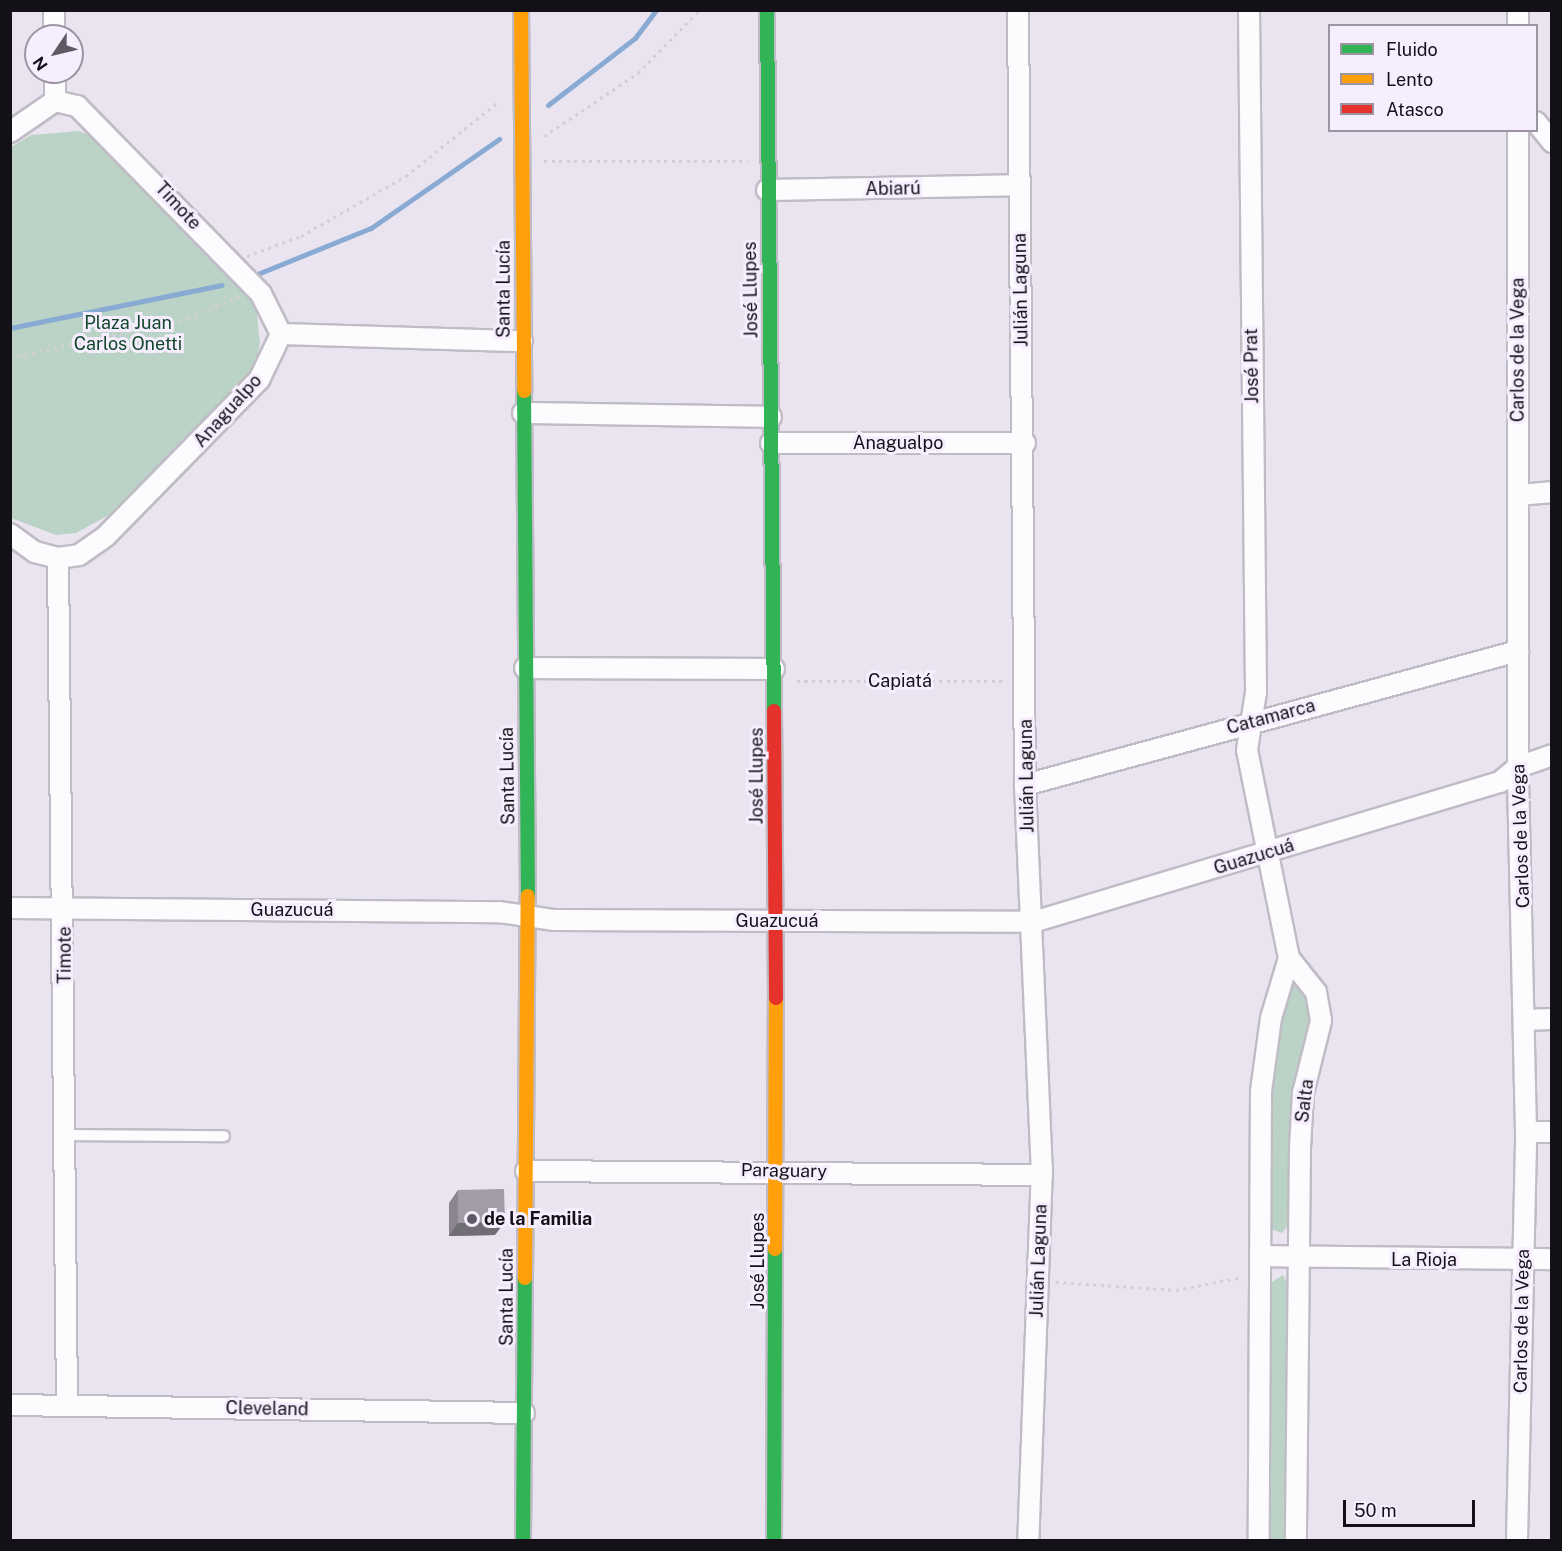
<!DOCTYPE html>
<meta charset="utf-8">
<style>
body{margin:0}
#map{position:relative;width:1562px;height:1551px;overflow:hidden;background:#eae4f0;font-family:"Public Sans",sans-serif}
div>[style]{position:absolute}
.green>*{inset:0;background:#bad3c6}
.stream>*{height:5px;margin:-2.5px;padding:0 2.5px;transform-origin:2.5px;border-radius:2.5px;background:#88aad3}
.path>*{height:3px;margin-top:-1.5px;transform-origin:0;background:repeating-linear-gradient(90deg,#d1d0d3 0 3px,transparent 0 7.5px)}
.roads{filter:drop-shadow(2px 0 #c0bcc5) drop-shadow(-2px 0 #c0bcc5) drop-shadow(0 2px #c0bcc5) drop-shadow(0 -2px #c0bcc5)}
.lane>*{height:10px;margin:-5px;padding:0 5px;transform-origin:5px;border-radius:5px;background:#fcfbfd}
.street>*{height:20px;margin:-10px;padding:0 10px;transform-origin:10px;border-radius:10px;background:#fcfbfd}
.fast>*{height:14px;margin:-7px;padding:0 7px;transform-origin:7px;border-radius:7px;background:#30b455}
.slow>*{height:14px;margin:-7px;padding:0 7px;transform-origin:7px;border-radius:7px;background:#ff9f0a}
.jam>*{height:14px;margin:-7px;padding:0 7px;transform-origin:7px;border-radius:7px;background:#e5322d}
.wall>*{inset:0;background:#8a868f}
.shaded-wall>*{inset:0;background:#716d74}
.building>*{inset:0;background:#a19ca6}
.dots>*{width:16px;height:16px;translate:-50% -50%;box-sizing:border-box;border:3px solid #f6edff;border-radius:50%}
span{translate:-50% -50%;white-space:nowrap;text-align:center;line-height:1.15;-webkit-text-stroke:6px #f6edff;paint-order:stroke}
.street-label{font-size:18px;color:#131017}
.park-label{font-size:18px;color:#11482b}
.poi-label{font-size:18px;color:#131017;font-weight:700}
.left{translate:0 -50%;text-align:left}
.frame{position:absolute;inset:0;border:12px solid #131017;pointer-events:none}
.legend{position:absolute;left:1328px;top:24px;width:210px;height:108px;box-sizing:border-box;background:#f6edff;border:2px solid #9b95a2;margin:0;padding:8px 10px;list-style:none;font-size:18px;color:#131017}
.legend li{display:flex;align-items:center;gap:12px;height:30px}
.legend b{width:30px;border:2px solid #9b95a2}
.north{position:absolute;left:24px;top:24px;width:60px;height:60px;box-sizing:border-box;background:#f6edff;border:2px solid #9b95a2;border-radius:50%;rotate:235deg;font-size:16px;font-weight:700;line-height:24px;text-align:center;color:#131017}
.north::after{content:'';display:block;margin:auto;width:21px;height:27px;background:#5e5a63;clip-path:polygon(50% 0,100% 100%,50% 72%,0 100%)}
.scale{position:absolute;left:1343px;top:1500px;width:132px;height:27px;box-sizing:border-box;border:3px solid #131017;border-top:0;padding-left:8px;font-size:18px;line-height:21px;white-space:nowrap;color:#131017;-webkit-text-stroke:4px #f6edff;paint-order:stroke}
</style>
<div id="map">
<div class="green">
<div style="clip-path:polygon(79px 131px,96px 138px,245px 288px,256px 306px,260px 344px,256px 364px,239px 389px,111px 514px,76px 533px,56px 535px,11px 518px,11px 147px,31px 135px)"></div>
<div style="clip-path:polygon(1293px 985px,1307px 996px,1312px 1022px,1290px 1124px,1289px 1224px,1282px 1233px,1268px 1228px,1264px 1125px,1284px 991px)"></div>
<div style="clip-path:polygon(1283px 1275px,1288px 1286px,1288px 1540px,1264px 1540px,1267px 1285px)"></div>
</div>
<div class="stream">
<div style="left:548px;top:105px;width:110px;rotate:-37.6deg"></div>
<div style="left:635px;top:38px;width:35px;rotate:-53deg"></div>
<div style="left:255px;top:275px;width:125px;rotate:-22.1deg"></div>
<div style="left:371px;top:228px;width:156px;rotate:-34.8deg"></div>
<div style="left:10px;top:328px;width:216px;rotate:-11.5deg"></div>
</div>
<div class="path">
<div style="left:544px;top:136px;width:113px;rotate:-33.8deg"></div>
<div style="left:638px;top:73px;width:88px;rotate:-45.5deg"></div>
<div style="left:544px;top:161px;width:204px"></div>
<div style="left:247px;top:256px;width:58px;rotate:-20.3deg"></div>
<div style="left:301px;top:236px;width:121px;rotate:-29.7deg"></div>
<div style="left:406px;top:176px;width:118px;rotate:-38.8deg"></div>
<div style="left:10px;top:358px;width:182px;rotate:-12.7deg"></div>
<div style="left:188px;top:318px;width:56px;rotate:-22.9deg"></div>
<div style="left:797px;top:681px;width:209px"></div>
<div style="left:1056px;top:1282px;width:120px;rotate:3.8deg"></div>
<div style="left:1176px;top:1290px;width:67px;rotate:-11.1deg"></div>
</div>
<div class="roads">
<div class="lane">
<div style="left:66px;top:1135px;width:158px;rotate:0.4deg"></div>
</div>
<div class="street">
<div style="left:54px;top:10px;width:26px;rotate:90deg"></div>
<div style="left:1018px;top:10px;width:775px;rotate:89.48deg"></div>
<div style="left:1025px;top:785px;width:382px;rotate:87.5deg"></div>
<div style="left:1042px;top:1167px;width:373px;rotate:92.1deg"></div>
<div style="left:1249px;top:10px;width:682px;rotate:89.41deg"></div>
<div style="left:1256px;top:692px;width:59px;rotate:98.8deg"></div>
<div style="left:1247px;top:750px;width:212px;rotate:78.6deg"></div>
<div style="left:1289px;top:958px;width:63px;rotate:106.7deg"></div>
<div style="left:1271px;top:1018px;width:74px;rotate:97.8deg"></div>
<div style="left:1261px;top:1091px;width:449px;rotate:90.3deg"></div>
<div style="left:1518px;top:10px;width:16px;rotate:90deg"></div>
<div style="left:55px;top:72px;width:29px;rotate:90deg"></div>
<div style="left:1536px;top:122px;width:26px;rotate:51deg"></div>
<div style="left:10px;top:132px;width:55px;rotate:-34.6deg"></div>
<div style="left:55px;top:101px;width:23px;rotate:13deg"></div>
<div style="left:77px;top:106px;width:263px;rotate:45.6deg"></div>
<div style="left:261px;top:294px;width:45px;rotate:63.4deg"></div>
<div style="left:767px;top:190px;width:252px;rotate:-1.1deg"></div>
<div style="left:281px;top:334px;width:241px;rotate:1.7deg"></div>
<div style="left:523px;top:413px;width:248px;rotate:0.9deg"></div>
<div style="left:771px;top:443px;width:254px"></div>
<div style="left:1519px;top:495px;width:33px;rotate:-5deg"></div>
<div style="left:10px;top:534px;width:31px;rotate:36deg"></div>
<div style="left:35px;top:552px;width:24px;rotate:15deg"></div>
<div style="left:58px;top:558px;width:21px;rotate:-8deg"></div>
<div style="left:79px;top:555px;width:33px;rotate:-35deg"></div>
<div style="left:106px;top:536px;width:219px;rotate:-45.6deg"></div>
<div style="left:259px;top:380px;width:51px;rotate:-64.4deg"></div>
<div style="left:58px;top:558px;width:848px;rotate:89.39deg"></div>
<div style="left:525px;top:668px;width:249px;rotate:0.2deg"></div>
<div style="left:1025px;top:785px;width:511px;rotate:-15.21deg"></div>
<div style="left:10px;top:908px;width:489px;rotate:0.5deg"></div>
<div style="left:499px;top:912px;width:56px;rotate:8.3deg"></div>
<div style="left:554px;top:920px;width:479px;rotate:0.2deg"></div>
<div style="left:1033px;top:922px;width:488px;rotate:-16.7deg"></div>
<div style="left:1500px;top:782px;width:23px;rotate:-40deg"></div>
<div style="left:1518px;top:767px;width:36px;rotate:-19deg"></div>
<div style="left:1289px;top:958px;width:43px;rotate:51.5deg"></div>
<div style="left:1316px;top:992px;width:29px;rotate:80deg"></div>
<div style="left:1321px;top:1021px;width:74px;rotate:104deg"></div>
<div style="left:1303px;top:1093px;width:55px;rotate:93.1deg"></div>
<div style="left:1300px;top:1148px;width:392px;rotate:90.6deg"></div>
<div style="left:1524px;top:1020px;width:28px;rotate:-2deg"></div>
<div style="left:1526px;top:1132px;width:26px"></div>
<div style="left:526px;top:1171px;width:516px;rotate:0.44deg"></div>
<div style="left:1261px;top:1256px;width:291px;rotate:0.6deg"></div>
<div style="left:10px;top:1405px;width:514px;rotate:0.89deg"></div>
<div style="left:1517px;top:1540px;width:408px;rotate:-88.7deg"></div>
<div style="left:1526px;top:1132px;width:365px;rotate:-91.3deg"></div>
<div style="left:1518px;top:767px;width:637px;rotate:-90deg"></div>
</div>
<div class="fast">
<div style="left:767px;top:10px;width:701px;rotate:89.43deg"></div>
<div style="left:524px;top:391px;width:505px;rotate:89.55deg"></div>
<div style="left:523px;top:1540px;width:262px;rotate:-89.6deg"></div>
<div style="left:774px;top:1540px;width:291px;rotate:-89.8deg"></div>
</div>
<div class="slow">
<div style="left:521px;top:10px;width:381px;rotate:89.5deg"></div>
<div style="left:775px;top:1249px;width:251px;rotate:-89.8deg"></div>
<div style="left:525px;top:1278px;width:382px;rotate:-89.6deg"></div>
</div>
<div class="jam">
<div style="left:774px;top:711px;width:287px;rotate:89.6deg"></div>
</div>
</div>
<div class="wall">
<div style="clip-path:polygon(458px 1190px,495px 1235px,449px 1236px,449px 1203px)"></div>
</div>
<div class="shaded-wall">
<div style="clip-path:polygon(505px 1222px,495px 1235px,449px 1236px,458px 1223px)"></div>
</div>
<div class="building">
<div style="clip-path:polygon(504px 1189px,505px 1222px,458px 1223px,458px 1190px)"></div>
</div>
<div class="dots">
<div style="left:472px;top:1219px;background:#5e5a63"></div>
</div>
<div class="street-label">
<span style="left:893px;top:189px;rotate:-1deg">Abiarú</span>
<span style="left:178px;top:206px;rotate:47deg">Timote</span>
<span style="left:504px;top:289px;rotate:-90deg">Santa Lucía</span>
<span style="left:751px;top:290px;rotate:-91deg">José Llupes</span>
<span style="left:1021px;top:290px;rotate:-91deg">Julián Laguna</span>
<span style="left:1518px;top:350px;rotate:-90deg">Carlos de la Vega</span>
<span style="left:1252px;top:366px;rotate:-91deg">José Prat</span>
<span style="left:228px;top:411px;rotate:-48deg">Anagualpo</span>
<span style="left:898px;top:443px">Anagualpo</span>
<span style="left:900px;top:681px">Capiatá</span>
<span style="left:1271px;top:717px;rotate:-15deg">Catamarca</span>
<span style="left:508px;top:776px;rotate:-91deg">Santa Lucía</span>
<span style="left:757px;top:776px;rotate:-90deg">José Llupes</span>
<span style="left:1027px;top:776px;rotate:-91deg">Julián Laguna</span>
<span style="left:1521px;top:836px;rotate:-92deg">Carlos de la Vega</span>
<span style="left:1254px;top:857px;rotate:-17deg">Guazucuá</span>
<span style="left:292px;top:910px">Guazucuá</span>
<span style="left:777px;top:921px">Guazucuá</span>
<span style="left:65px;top:955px;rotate:-90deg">Timote</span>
<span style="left:1305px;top:1101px;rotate:-83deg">Salta</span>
<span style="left:784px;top:1171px;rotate:1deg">Paraguary</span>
<span style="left:1424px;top:1260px">La Rioja</span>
<span style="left:758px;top:1261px;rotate:-90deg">José Llupes</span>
<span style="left:1039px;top:1261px;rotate:-88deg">Julián Laguna</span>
<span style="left:507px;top:1297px;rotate:-90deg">Santa Lucía</span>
<span style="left:1522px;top:1321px;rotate:-89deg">Carlos de la Vega</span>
<span style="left:267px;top:1409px;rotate:1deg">Cleveland</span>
</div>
<div class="park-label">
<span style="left:128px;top:334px">Plaza Juan<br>Carlos Onetti</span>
</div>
<div class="poi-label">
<span class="left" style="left:484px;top:1219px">de la Familia</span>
</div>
<div class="frame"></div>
<ul class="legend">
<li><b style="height:8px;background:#30b455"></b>Fluido</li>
<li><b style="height:8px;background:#ff9f0a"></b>Lento</li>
<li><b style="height:8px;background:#e5322d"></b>Atasco</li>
</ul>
<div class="north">N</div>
<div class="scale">50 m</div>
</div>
